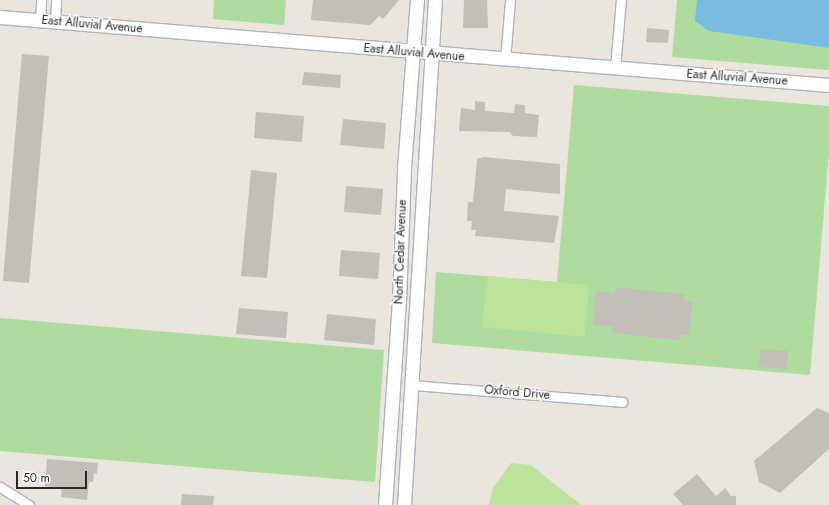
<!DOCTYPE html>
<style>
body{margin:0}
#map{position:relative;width:829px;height:505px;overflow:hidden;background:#eae5dd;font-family:Jost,sans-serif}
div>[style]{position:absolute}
.green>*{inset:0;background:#addc9e}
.pitch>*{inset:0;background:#bde29b}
.water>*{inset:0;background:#79bde2}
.building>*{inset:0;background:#c3bfb8}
.roads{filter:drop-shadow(1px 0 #b0b1bc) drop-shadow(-1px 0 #b0b1bc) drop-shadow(0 1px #b0b1bc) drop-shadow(0 -1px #b0b1bc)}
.street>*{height:9px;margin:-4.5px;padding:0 4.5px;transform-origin:4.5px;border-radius:4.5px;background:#fff}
.secondary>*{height:13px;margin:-6.5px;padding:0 6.5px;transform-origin:6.5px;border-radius:6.5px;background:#fff}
span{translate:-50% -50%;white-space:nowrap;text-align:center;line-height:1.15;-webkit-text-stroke:3px #fff;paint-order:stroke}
.street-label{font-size:12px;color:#292929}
.scale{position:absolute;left:16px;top:471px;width:71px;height:18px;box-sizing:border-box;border:2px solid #292929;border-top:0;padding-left:5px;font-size:12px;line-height:14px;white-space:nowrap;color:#292929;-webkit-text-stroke:3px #fff;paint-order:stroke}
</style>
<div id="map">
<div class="green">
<div style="clip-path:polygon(214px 0,286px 0,284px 25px,213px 19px)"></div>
<div style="clip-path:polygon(677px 0,829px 0,829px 70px,672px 57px)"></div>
<div style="clip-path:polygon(574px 85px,829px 106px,829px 152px,810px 375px,432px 343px,436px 272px,557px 282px)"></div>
<div style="clip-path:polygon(0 318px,384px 350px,375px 482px,0 451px)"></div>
</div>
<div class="pitch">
<div style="clip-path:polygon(487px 276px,589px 285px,585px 337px,482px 327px)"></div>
<div style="clip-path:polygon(511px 463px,531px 465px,581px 505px,489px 505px,493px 488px)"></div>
</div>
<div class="water">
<div style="clip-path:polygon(697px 0,829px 0,829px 48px,709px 31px,695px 21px)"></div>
</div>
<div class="building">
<div style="clip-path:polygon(313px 0,399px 0,383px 19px,379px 16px,370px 25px,311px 20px)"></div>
<div style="clip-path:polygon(464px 0,487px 0,488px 28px,463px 28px)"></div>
<div style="clip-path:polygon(647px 28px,669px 30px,668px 43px,646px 42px)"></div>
<div style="clip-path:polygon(22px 54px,49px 56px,29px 283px,3px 281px)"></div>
<div style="clip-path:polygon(304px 72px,341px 75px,340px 88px,302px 85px)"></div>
<div style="clip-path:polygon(475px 101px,485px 102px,485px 111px,514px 113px,515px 104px,525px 105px,525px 113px,539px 115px,537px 137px,513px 136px,510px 132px,459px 131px,461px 108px,475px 110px)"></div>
<div style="clip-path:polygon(256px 112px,304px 116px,302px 142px,254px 138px)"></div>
<div style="clip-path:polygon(343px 119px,386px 123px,384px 149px,340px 145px)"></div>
<div style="clip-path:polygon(484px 157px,560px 164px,560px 194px,506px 189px,504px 211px,559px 216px,554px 243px,475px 236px,476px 230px,471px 230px,472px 221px,467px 221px,468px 202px,473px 202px,477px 159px)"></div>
<div style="clip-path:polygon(251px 170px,277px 173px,267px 278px,241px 276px)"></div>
<div style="clip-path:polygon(346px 186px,383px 189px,381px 215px,344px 212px)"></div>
<div style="clip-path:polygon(341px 250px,380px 253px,378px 279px,339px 276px)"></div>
<div style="clip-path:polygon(615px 287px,685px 294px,684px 301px,693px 302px,689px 335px,681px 334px,680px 340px,612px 333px,613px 327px,593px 325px,596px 291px,615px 293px)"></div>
<div style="clip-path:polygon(239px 308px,288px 312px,286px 338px,236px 334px)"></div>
<div style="clip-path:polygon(327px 314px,376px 319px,374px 345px,324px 340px)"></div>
<div style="clip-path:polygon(761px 349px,788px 351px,787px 369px,759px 367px)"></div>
<div style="clip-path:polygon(817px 408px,829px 413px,829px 449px,780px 493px,759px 482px,754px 461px)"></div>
<div style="clip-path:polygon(47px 459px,98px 463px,97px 474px,94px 473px,93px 482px,89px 482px,87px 500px,61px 497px,62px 488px,45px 486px)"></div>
<div style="clip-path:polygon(697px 474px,716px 496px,725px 488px,731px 496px,736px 496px,736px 505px,683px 505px,673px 494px)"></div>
<div style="clip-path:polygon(182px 494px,214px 496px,213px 505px,181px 505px)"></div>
</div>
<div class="roads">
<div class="street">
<div style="left:40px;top:21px;width:21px;rotate:-87deg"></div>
<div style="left:55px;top:22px;width:22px;rotate:-87deg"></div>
<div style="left:505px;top:60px;width:60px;rotate:-85.2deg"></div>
<div style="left:615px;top:68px;width:68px;rotate:-85deg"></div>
<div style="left:412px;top:385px;width:211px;rotate:4.6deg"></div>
<div style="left:0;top:487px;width:34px;rotate:32deg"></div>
</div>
<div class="secondary">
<div style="left:0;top:17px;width:832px;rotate:4.69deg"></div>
<div style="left:385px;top:505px;width:204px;rotate:-86.1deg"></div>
<div style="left:399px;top:301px;width:133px;rotate:-87.8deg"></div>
<div style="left:404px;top:168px;width:169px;rotate:-85.6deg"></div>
<div style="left:404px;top:505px;width:506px;rotate:-86.49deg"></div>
</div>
</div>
<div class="street-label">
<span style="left:92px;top:25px;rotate:5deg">East Alluvial Avenue</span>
<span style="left:414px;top:53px;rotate:5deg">East Alluvial Avenue</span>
<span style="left:737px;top:78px;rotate:4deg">East Alluvial Avenue</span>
<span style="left:401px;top:252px;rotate:-88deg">North Cedar Avenue</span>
<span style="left:517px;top:393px;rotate:5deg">Oxford Drive</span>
</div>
<div class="scale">50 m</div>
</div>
